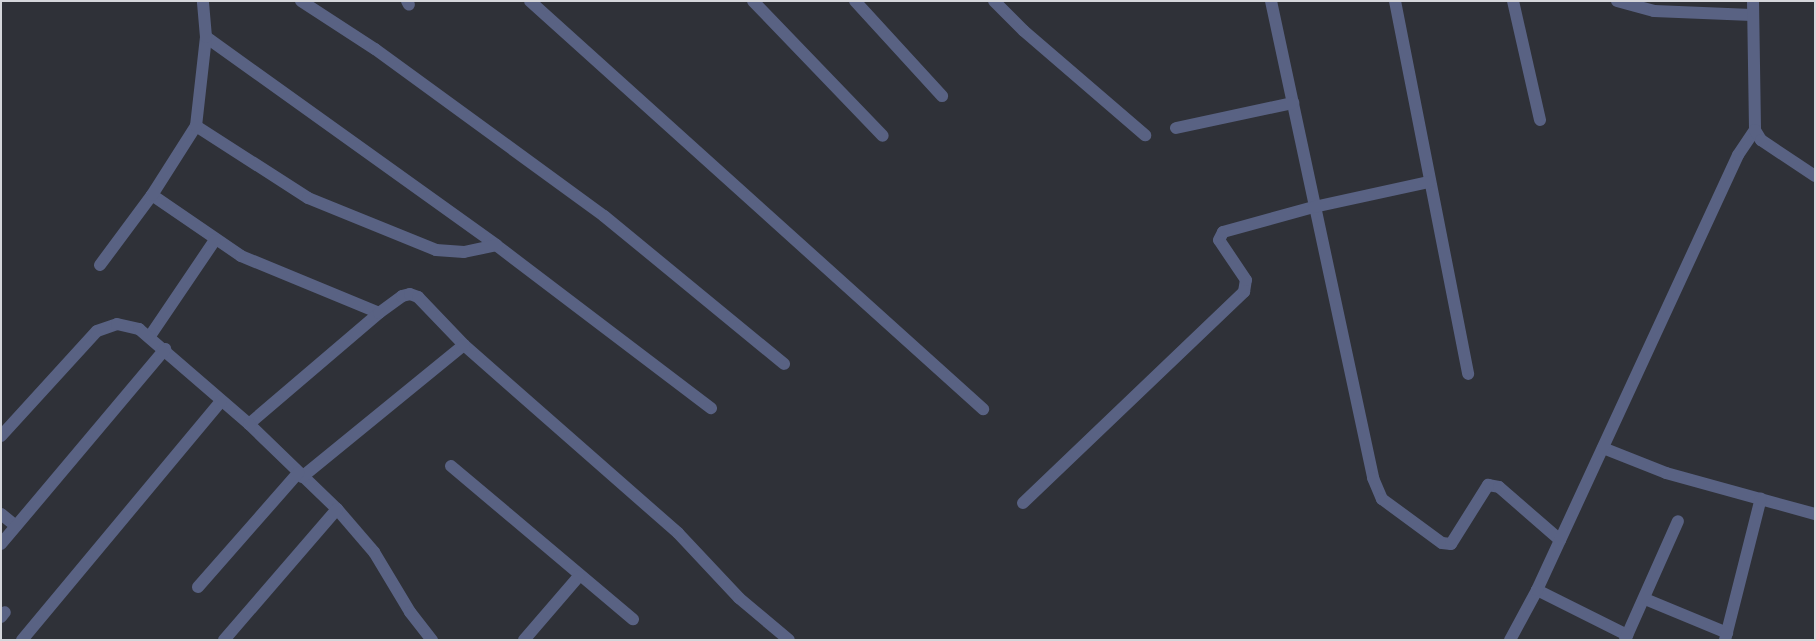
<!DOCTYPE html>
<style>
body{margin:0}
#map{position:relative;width:1816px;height:641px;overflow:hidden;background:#2f3138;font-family:Arial,sans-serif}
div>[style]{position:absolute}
.minor>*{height:12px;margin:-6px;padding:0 6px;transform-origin:6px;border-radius:6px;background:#596283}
.tertiary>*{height:12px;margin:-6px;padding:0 6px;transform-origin:6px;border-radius:6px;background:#596283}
span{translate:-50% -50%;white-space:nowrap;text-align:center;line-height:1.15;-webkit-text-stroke:4.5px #2f3138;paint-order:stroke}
.frame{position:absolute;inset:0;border:2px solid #d5d6db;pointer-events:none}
</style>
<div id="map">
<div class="minor">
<div style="left:301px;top:1px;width:88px;rotate:33deg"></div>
<div style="left:375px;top:49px;width:283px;rotate:36.1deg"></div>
<div style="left:604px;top:216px;width:233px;rotate:39.4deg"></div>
<div style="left:407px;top:1px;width:4px;rotate:63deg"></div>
<div style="left:530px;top:1px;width:610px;rotate:42.01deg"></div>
<div style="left:753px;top:1px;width:187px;rotate:46.1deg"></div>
<div style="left:855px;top:1px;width:129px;rotate:47.5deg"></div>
<div style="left:994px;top:1px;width:42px;rotate:45deg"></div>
<div style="left:1024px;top:31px;width:160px;rotate:40.7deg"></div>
<div style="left:1271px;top:1px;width:488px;rotate:77.9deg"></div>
<div style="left:1373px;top:478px;width:23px;rotate:67deg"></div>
<div style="left:1382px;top:499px;width:74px;rotate:36.3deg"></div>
<div style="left:1442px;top:543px;width:9px;rotate:6deg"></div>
<div style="left:1451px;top:544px;width:70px;rotate:-57.9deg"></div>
<div style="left:1488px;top:485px;width:11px;rotate:10deg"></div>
<div style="left:1499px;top:487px;width:81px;rotate:41deg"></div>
<div style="left:1395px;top:1px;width:380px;rotate:78.9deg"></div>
<div style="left:1513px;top:1px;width:122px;rotate:77.2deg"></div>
<div style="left:1617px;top:1px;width:38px;rotate:15deg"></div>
<div style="left:1654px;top:11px;width:98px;rotate:2.3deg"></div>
<div style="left:206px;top:37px;width:357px;rotate:35.6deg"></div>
<div style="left:496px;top:245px;width:270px;rotate:37.2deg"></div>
<div style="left:196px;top:126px;width:133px;rotate:32.7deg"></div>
<div style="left:308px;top:198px;width:138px;rotate:22.1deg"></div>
<div style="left:436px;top:250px;width:28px;rotate:4deg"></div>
<div style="left:464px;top:252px;width:33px;rotate:-12deg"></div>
<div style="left:1176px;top:128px;width:120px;rotate:-12.1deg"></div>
<div style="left:152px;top:195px;width:108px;rotate:34.4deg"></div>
<div style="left:241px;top:256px;width:149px;rotate:22.4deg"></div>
<div style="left:100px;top:265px;width:87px;rotate:-53.4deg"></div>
<div style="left:152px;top:195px;width:82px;rotate:-57.5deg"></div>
<div style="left:196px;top:126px;width:90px;rotate:-83.6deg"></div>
<div style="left:206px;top:37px;width:36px;rotate:-95deg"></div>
<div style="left:150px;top:336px;width:116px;rotate:-55.9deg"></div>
<div style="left:249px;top:424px;width:171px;rotate:-40.5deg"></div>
<div style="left:379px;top:313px;width:29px;rotate:-36deg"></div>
<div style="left:402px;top:296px;width:8px;rotate:-14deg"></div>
<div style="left:410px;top:294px;width:9px;rotate:21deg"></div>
<div style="left:418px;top:297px;width:66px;rotate:46.2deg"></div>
<div style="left:464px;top:345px;width:285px;rotate:41.3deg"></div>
<div style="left:678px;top:533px;width:89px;rotate:46.8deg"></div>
<div style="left:739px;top:598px;width:65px;rotate:40deg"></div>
<div style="left:1px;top:436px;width:142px;rotate:-47.6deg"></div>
<div style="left:97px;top:331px;width:21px;rotate:-19deg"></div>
<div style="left:117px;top:324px;width:23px;rotate:13deg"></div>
<div style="left:139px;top:329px;width:145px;rotate:40.8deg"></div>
<div style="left:249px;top:424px;width:122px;rotate:44deg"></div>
<div style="left:337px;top:509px;width:57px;rotate:49.3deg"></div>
<div style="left:374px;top:552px;width:70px;rotate:59deg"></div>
<div style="left:410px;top:612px;width:36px;rotate:52deg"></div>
<div style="left:1603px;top:448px;width:68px;rotate:21.6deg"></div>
<div style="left:1666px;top:473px;width:155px;rotate:15.4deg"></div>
<div style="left:451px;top:466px;width:238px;rotate:40.1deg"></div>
<div style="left:302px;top:477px;width:209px;rotate:-39.2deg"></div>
<div style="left:1023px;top:503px;width:306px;rotate:-43.7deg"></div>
<div style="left:1244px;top:292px;width:12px;rotate:-81deg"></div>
<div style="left:1246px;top:280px;width:48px;rotate:-124deg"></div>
<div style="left:1219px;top:240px;width:9px;rotate:-63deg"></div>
<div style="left:1223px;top:232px;width:94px;rotate:-15.4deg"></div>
<div style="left:1314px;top:207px;width:118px;rotate:-12.3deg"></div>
<div style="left:1px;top:514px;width:19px;rotate:39deg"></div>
<div style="left:1px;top:544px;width:255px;rotate:-49.9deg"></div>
<div style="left:198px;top:587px;width:152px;rotate:-48.7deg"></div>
<div style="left:1537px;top:590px;width:101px;rotate:26.6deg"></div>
<div style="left:1645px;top:599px;width:89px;rotate:22.5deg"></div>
<div style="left:1px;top:617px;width:6px;rotate:-51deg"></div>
<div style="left:22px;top:640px;width:311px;rotate:-50.2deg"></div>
<div style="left:224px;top:640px;width:173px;rotate:-49.2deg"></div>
<div style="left:524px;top:640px;width:84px;rotate:-49.3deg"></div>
<div style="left:1510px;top:640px;width:57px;rotate:-61.6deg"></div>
<div style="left:1537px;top:590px;width:479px;rotate:-65.2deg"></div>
<div style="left:1738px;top:155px;width:30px;rotate:-56deg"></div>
<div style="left:1625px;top:640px;width:130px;rotate:-66deg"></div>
<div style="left:1725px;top:640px;width:146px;rotate:-75.8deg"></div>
</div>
<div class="tertiary">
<div style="left:1753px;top:1px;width:129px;rotate:89.1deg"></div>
<div style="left:1755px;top:130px;width:12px;rotate:59deg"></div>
<div style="left:1761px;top:140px;width:65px;rotate:33.7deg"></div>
</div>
<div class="frame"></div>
</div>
